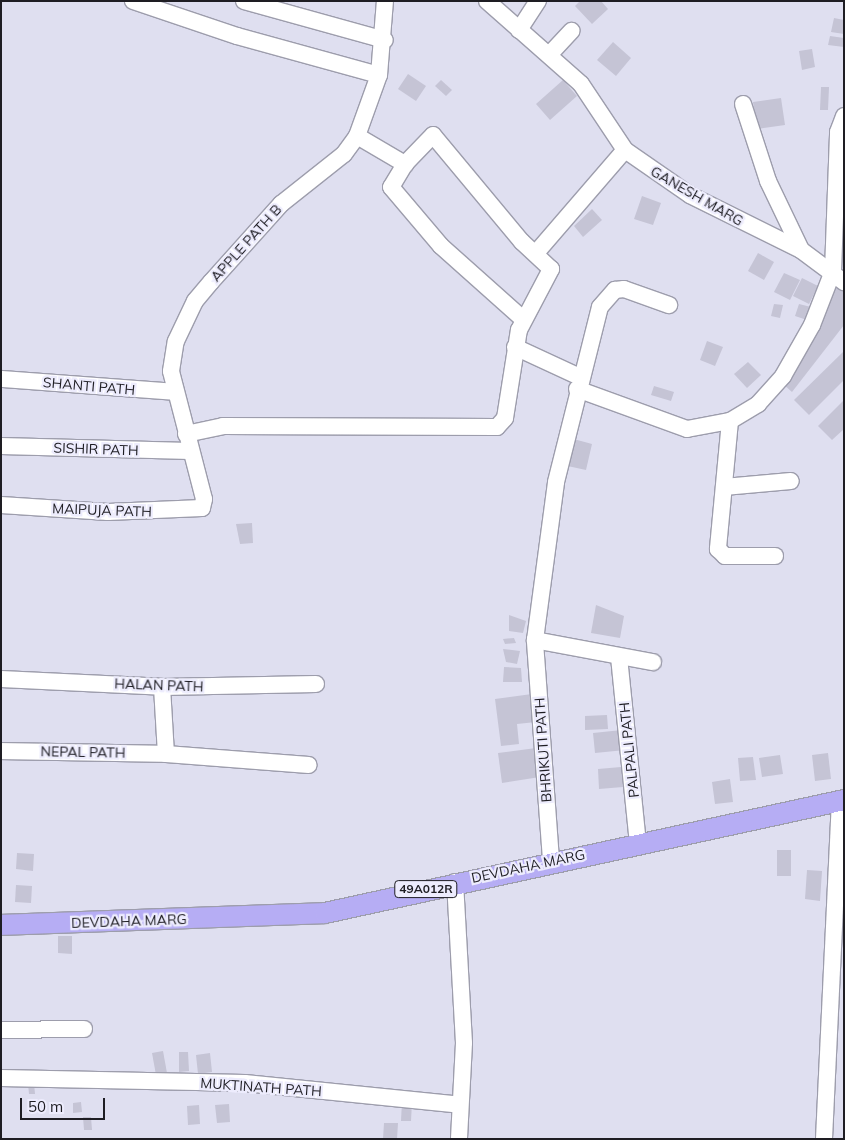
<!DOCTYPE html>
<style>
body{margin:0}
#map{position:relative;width:845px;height:1140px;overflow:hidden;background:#dfdff0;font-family:Mulish,sans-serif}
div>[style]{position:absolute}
.building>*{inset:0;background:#c5c4d5}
.roads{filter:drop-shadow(1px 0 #9d9dac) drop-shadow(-1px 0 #9d9dac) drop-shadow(0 1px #9d9dac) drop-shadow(0 -1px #9d9dac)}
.minor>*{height:16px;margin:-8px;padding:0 8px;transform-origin:8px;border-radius:8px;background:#fff}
.major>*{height:20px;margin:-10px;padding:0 10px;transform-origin:10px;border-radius:10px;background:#b6adf4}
span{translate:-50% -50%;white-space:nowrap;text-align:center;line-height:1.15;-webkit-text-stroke:4.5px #edecfd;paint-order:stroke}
.shield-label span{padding:1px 4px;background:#edecfd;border:1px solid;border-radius:4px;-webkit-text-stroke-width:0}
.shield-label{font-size:12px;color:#1e1d23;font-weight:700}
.street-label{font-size:14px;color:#1e1d23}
.frame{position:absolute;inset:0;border:2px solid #1e1d23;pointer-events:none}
.scale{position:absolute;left:20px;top:1098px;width:85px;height:22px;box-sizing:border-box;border:2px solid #1e1d23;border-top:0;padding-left:6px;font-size:15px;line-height:18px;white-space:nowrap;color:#1e1d23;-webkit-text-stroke:4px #edecfd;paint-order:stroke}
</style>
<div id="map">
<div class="building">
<div style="clip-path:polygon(580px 1px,601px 1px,608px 9px,592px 24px,575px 6px)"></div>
<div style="clip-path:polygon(834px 18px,844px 20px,844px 34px,831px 32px)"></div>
<div style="clip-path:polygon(830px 36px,844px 38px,844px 47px,828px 45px)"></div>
<div style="clip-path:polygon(613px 42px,631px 58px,616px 76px,597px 60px)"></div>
<div style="clip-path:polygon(812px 49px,815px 67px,802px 70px,799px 51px)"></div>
<div style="clip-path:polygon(408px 74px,426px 86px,416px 101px,398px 89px)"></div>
<div style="clip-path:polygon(441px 80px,452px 90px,446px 96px,435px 86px)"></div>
<div style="clip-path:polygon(563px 80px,577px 96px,550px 120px,536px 104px)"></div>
<div style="clip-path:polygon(821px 87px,829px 87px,828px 110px,820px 110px)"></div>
<div style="clip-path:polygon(781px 98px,785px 125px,757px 129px,753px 102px)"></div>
<div style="clip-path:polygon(642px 196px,661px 203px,653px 225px,634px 219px)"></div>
<div style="clip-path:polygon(592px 209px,602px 220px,583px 237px,574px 226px)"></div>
<div style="clip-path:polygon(758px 253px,774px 262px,764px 280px,748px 271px)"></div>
<div style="clip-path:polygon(784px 273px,800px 280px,790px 300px,774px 292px)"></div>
<div style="clip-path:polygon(802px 278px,818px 286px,809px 304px,793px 296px)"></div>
<div style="clip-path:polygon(838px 285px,844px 292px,844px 325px,792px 392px,783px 384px)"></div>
<div style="clip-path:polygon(774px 304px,783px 305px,780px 318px,771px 316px)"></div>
<div style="clip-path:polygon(799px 304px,811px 307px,807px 320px,795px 316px)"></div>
<div style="clip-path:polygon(707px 341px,723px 347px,715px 366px,700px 360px)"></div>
<div style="clip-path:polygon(844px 351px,844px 380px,809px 415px,794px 400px)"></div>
<div style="clip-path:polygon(748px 362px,761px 375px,747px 388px,734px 374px)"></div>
<div style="clip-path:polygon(654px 386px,674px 392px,671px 401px,651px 395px)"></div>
<div style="clip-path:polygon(844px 400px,844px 429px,832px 440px,818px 426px)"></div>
<div style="clip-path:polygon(570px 438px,592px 444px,586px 470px,563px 465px)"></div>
<div style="clip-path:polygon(252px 523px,253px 543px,240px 544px,236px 524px)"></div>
<div style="clip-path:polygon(596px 605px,624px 616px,620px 638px,591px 633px)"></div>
<div style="clip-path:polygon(509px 615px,526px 621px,523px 633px,509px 631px)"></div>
<div style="clip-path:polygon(514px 638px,516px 643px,505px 644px,503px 639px)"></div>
<div style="clip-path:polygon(503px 649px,520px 651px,517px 664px,506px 662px)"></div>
<div style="clip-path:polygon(504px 667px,521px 668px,522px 682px,503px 682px)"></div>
<div style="clip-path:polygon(532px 694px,536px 722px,517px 724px,519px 744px,501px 746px,495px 699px)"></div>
<div style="clip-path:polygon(607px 715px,608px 729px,585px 730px,585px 716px)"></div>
<div style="clip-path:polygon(622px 730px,625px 750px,595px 753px,593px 733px)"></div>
<div style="clip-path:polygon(536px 748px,540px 777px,502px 783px,498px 753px)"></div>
<div style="clip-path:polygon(828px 753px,831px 779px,815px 781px,812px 755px)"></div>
<div style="clip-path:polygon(780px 755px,783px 774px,762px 777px,759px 758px)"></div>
<div style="clip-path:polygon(753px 757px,756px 780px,740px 781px,738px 758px)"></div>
<div style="clip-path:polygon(621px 767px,623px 787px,599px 789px,598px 769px)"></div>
<div style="clip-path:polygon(730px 779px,733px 802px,715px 804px,712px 782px)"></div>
<div style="clip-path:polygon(777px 850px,791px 850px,791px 876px,777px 876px)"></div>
<div style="clip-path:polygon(17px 853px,34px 854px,33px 871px,16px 869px)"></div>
<div style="clip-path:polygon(807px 870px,822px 871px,820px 901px,805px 899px)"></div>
<div style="clip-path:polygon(16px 885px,32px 886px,31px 903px,15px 902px)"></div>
<div style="clip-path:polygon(58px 936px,72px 936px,72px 954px,58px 953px)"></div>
<div style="clip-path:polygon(163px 1051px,167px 1073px,156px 1075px,152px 1053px)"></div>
<div style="clip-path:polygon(179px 1052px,188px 1052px,189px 1071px,179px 1072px)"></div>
<div style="clip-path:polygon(210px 1053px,212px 1072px,198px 1074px,196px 1055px)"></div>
<div style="clip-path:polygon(34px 1083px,35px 1094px,29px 1094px,28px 1084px)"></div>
<div style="clip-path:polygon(402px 1101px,412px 1102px,411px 1121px,401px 1121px)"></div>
<div style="clip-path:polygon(81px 1102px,82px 1112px,73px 1113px,73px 1103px)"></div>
<div style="clip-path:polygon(229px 1104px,230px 1122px,217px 1123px,215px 1105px)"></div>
<div style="clip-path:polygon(199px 1105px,200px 1124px,188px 1125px,187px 1106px)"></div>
<div style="clip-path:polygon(83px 1117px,91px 1117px,92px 1130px,84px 1130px)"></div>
<div style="clip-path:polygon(384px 1123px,398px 1123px,397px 1139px,383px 1139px)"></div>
</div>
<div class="roads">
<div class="minor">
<div style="left:133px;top:1px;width:110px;rotate:18.6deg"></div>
<div style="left:237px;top:36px;width:147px;rotate:15.4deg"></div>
<div style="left:244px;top:1px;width:146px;rotate:15.5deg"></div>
<div style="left:487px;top:1px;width:125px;rotate:41.4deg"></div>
<div style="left:581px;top:84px;width:79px;rotate:56.3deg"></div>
<div style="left:625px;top:150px;width:79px;rotate:34.7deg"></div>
<div style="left:690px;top:195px;width:124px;rotate:26.4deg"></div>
<div style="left:801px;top:250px;width:54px;rotate:36.7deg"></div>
<div style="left:519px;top:30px;width:35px;rotate:-57deg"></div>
<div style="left:549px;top:55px;width:33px;rotate:-47deg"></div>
<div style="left:743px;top:104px;width:81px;rotate:72deg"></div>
<div style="left:768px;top:181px;width:76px;rotate:64.4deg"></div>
<div style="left:357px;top:136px;width:56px;rotate:30.3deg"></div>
<div style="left:536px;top:253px;width:136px;rotate:-49.2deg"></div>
<div style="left:515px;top:347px;width:72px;rotate:24.8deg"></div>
<div style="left:1px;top:379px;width:175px;rotate:4.2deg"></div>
<div style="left:577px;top:389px;width:117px;rotate:20deg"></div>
<div style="left:687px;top:429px;width:44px;rotate:-10.5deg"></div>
<div style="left:730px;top:421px;width:33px;rotate:-31deg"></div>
<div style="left:758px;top:404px;width:38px;rotate:-48deg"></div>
<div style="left:783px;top:376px;width:59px;rotate:-60.4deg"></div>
<div style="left:812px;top:325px;width:58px;rotate:-68.7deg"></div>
<div style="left:833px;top:271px;width:139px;rotate:-87.9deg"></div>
<div style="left:838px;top:132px;width:17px;rotate:-69deg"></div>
<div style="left:730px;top:421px;width:129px;rotate:95.4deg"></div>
<div style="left:718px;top:549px;width:10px;rotate:45deg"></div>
<div style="left:725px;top:556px;width:50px"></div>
<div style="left:186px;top:434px;width:38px;rotate:-12deg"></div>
<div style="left:223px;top:426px;width:274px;rotate:0.2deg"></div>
<div style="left:497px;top:427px;width:12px;rotate:-48deg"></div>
<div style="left:505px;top:418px;width:89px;rotate:-81deg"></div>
<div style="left:519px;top:330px;width:69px;rotate:-62.3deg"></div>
<div style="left:551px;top:269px;width:40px;rotate:-137deg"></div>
<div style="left:522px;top:242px;width:139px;rotate:-129.8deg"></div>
<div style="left:433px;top:135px;width:40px;rotate:134deg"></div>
<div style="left:405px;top:164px;width:27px;rotate:121deg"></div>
<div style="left:391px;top:187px;width:77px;rotate:49.7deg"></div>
<div style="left:441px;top:246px;width:110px;rotate:41.7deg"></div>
<div style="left:1px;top:446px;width:189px;rotate:1.5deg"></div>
<div style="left:724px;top:487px;width:67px;rotate:-5.1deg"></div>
<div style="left:1px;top:505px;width:107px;rotate:3.7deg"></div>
<div style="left:108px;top:512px;width:94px;rotate:-2.4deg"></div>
<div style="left:202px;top:508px;width:9px;rotate:-77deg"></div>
<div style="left:204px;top:499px;width:132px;rotate:-104.5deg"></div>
<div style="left:171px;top:371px;width:30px;rotate:-81deg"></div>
<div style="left:176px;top:341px;width:44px;rotate:-64.6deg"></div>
<div style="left:195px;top:301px;width:25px;rotate:-50deg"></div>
<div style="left:211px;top:282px;width:105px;rotate:-48.1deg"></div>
<div style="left:281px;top:204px;width:80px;rotate:-38.4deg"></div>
<div style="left:344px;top:154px;width:22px;rotate:-54deg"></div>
<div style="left:357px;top:136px;width:65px;rotate:-70.2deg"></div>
<div style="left:379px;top:75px;width:74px;rotate:-85.4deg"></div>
<div style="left:535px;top:640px;width:120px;rotate:10.6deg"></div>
<div style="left:619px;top:657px;width:187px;rotate:84.2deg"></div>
<div style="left:1px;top:679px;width:161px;rotate:2.8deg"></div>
<div style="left:162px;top:687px;width:154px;rotate:-1.1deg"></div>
<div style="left:162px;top:687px;width:67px;rotate:86.6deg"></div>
<div style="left:166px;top:754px;width:143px;rotate:4.4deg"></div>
<div style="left:1px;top:751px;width:165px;rotate:1deg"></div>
<div style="left:551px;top:860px;width:221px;rotate:-94.2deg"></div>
<div style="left:535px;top:640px;width:159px;rotate:-82.4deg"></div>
<div style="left:556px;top:482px;width:180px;rotate:-75.9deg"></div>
<div style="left:600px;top:307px;width:23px;rotate:-49deg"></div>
<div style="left:615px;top:290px;width:9px;rotate:-6deg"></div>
<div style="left:624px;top:289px;width:48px;rotate:19.6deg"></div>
<div style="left:455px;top:882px;width:161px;rotate:86.8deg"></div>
<div style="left:464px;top:1043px;width:96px;rotate:93deg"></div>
<div style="left:1px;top:1030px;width:83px;rotate:-0.7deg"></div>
<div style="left:1px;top:1078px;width:244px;rotate:1.2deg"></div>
<div style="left:245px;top:1083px;width:216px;rotate:5.8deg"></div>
<div style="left:824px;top:1139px;width:338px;rotate:-87.3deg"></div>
</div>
<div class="major">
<div style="left:1px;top:925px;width:324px;rotate:-2.1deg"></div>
<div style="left:325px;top:913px;width:531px;rotate:-12.28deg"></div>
</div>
</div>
<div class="shield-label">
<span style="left:426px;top:889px">49A012R</span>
</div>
<div class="street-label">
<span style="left:697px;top:196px;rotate:30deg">GANESH MARG</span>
<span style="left:246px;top:243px;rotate:-48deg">APPLE PATH B</span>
<span style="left:89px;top:386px;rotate:5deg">SHANTI PATH</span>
<span style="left:96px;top:449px;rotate:2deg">SISHIR PATH</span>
<span style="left:102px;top:510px;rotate:2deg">MAIPUJA PATH</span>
<span style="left:159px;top:685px;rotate:2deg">HALAN PATH</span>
<span style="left:543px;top:750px;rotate:-94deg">BHRIKUTI PATH</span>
<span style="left:629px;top:750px;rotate:-96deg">PALPALI PATH</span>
<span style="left:83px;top:752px;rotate:1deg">NEPAL PATH</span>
<span style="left:528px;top:866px;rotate:-12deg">DEVDAHA MARG</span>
<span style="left:129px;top:921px;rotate:-2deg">DEVDAHA MARG</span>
<span style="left:261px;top:1087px;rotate:4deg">MUKTINATH PATH</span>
</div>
<div class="frame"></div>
<div class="scale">50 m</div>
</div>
